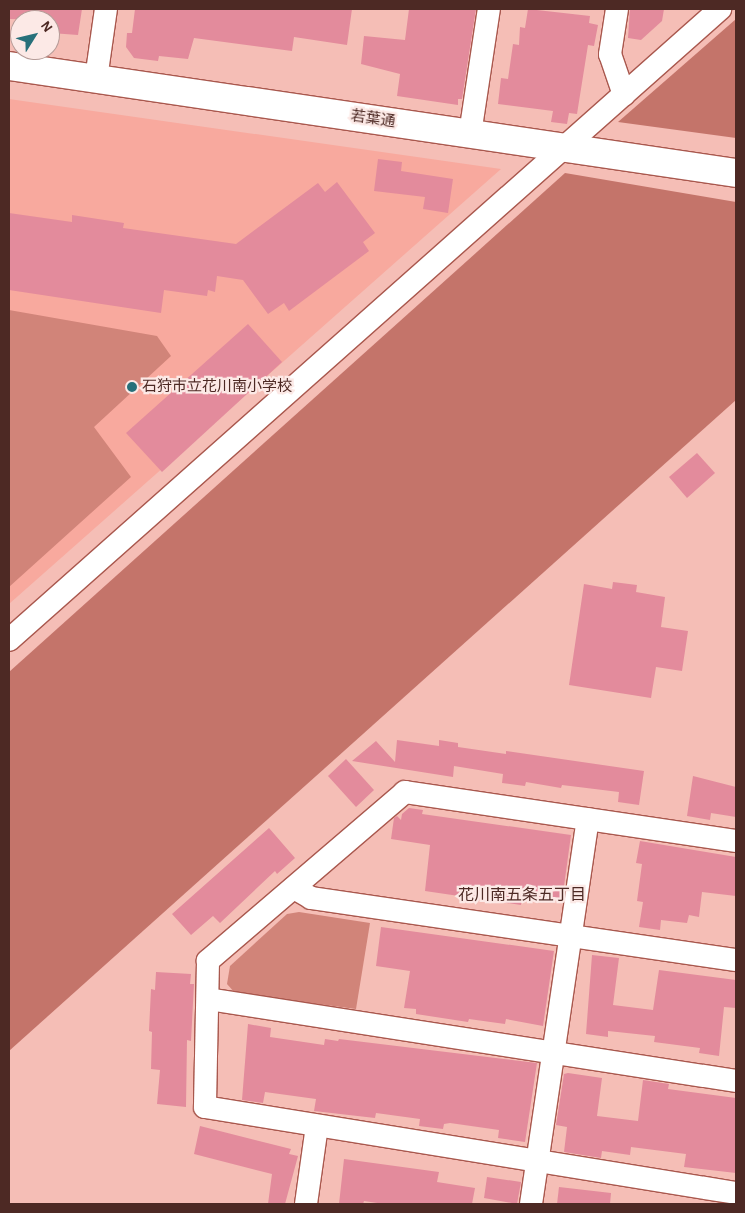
<!DOCTYPE html>
<meta charset="utf-8">
<style>
body{margin:0}
#map{position:relative;width:745px;height:1213px;overflow:hidden;background:#f5beb6;font-family:"Alegreya Sans","Noto Sans JP",sans-serif}
div>[style]{position:absolute}
.built>*{inset:0;background:#f8a99e}
.green>*{inset:0;background:#d18479}
.forest>*{inset:0;background:#c4746a}
.building>*{inset:0;background:#e38b9c}
.roads{filter:drop-shadow(1px 0 #a9584e) drop-shadow(-1px 0 #a9584e) drop-shadow(0 1px #a9584e) drop-shadow(0 -1px #a9584e)}
.street>*{height:22px;margin:-11px;padding:0 11px;transform-origin:11px;border-radius:11px;background:#fff}
.secondary>*{height:28px;margin:-14px;padding:0 14px;transform-origin:14px;border-radius:14px;background:#fff}
.dots>*{width:14px;height:14px;translate:-50% -50%;box-sizing:border-box;border:2px solid #fce9e6;border-radius:50%}
span{translate:-50% -50%;white-space:nowrap;text-align:center;line-height:1.15;-webkit-text-stroke:4.5px #fce9e6;paint-order:stroke}
.street-label{font-size:15px;color:#4d2924}
.poi-label{font-size:15px;color:#4d2924}
.left{translate:0 -50%;text-align:left}
.neighbourhood-label{font-size:16px;color:#4d2924}
.frame{position:absolute;inset:0;border:10px solid #4d2924;pointer-events:none}
.north{position:absolute;left:10px;top:10px;width:50px;height:50px;box-sizing:border-box;background:#fce9e6;border:1px solid #b69c98;border-radius:50%;rotate:54deg;font-size:14px;font-weight:700;line-height:20px;text-align:center;color:#4d2924}
.north::after{content:'';display:block;margin:auto;width:18px;height:22px;background:#27707a;clip-path:polygon(50% 0,100% 100%,50% 72%,0 100%)}
</style>
<div id="map">
<div class="built">
<div style="clip-path:polygon(9px 99px,501px 169px,9px 604px)"></div>
</div>
<div class="green">
<div style="clip-path:polygon(9px 310px,157px 336px,171px 356px,94px 427px,131px 477px,9px 587px)"></div>
<div style="clip-path:polygon(299px 912px,370px 923px,356px 1009px,235px 993px,227px 984px,230px 966px,287px 914px)"></div>
</div>
<div class="forest">
<div style="clip-path:polygon(736px 19px,736px 138px,618px 122px)"></div>
<div style="clip-path:polygon(565px 173px,736px 202px,736px 400px,9px 1051px,9px 672px)"></div>
</div>
<div class="building">
<div style="clip-path:polygon(9px 9px,82px 9px,78px 35px,51px 33px,50px 20px,9px 19px)"></div>
<div style="clip-path:polygon(135px 9px,352px 9px,347px 45px,294px 37px,292px 51px,194px 38px,188px 59px,159px 56px,158px 61px,134px 58px,126px 47px,127px 33px,132px 33px)"></div>
<div style="clip-path:polygon(409px 9px,476px 9px,462px 99px,458px 99px,458px 105px,397px 96px,400px 74px,361px 64px,364px 36px,405px 40px)"></div>
<div style="clip-path:polygon(528px 9px,590px 16px,589px 23px,598px 25px,594px 46px,588px 45px,577px 114px,569px 113px,567px 124px,551px 122px,553px 111px,498px 104px,501px 78px,508px 79px,513px 44px,519px 45px,520px 27px,525px 28px)"></div>
<div style="clip-path:polygon(630px 9px,664px 9px,662px 21px,641px 40px,628px 38px)"></div>
<div style="clip-path:polygon(378px 159px,402px 162px,401px 171px,453px 179px,448px 213px,423px 209px,425px 197px,374px 191px)"></div>
<div style="clip-path:polygon(337px 182px,375px 233px,363px 242px,369px 251px,289px 311px,284px 303px,268px 314px,243px 280px,217px 276px,215px 292px,208px 290px,207px 296px,164px 290px,161px 313px,9px 290px,9px 213px,72px 222px,72px 215px,124px 223px,123px 228px,236px 244px,318px 183px,325px 192px)"></div>
<div style="clip-path:polygon(248px 324px,282px 362px,162px 472px,126px 433px)"></div>
<div style="clip-path:polygon(697px 453px,715px 473px,687px 498px,669px 477px)"></div>
<div style="clip-path:polygon(613px 582px,637px 585px,636px 592px,665px 597px,661px 627px,688px 631px,682px 671px,656px 667px,651px 698px,569px 685px,584px 584px,612px 589px)"></div>
<div style="clip-path:polygon(397px 740px,439px 746px,439px 740px,458px 743px,458px 747px,506px 754px,506px 751px,644px 771px,639px 805px,618px 802px,619px 792px,562px 785px,561px 788px,526px 782px,525px 786px,502px 783px,503px 774px,454px 766px,453px 777px,352px 761px,376px 741px,395px 762px)"></div>
<div style="clip-path:polygon(346px 759px,374px 790px,356px 807px,328px 776px)"></div>
<div style="clip-path:polygon(693px 776px,736px 787px,736px 817px,711px 813px,710px 820px,687px 816px)"></div>
<div style="clip-path:polygon(409px 808px,423px 810px,422px 814px,571px 835px,562px 901px,522px 895px,521px 905px,425px 891px,430px 845px,391px 839px,394px 818px,397px 816px,401px 820px,402px 814px)"></div>
<div style="clip-path:polygon(269px 828px,295px 858px,277px 874px,275px 871px,220px 923px,213px 916px,191px 935px,172px 914px)"></div>
<div style="clip-path:polygon(640px 841px,736px 857px,736px 896px,702px 892px,699px 917px,689px 915px,687px 923px,661px 920px,660px 930px,639px 927px,643px 902px,637px 901px,642px 864px,636px 863px)"></div>
<div style="clip-path:polygon(381px 927px,554px 951px,543px 1026px,506px 1019px,505px 1024px,469px 1019px,468px 1022px,416px 1014px,416px 1009px,404px 1008px,410px 971px,376px 966px)"></div>
<div style="clip-path:polygon(592px 955px,619px 958px,613px 1005px,653px 1010px,659px 970px,736px 980px,736px 1008px,724px 1007px,719px 1056px,699px 1053px,700px 1048px,654px 1042px,655px 1036px,608px 1031px,608px 1037px,586px 1034px)"></div>
<div style="clip-path:polygon(156px 972px,191px 974px,190px 984px,194px 984px,191px 1041px,187px 1040px,186px 1107px,157px 1104px,160px 1070px,151px 1069px,152px 1032px,149px 1031px,151px 989px,155px 990px)"></div>
<div style="clip-path:polygon(248px 1024px,271px 1028px,270px 1037px,324px 1045px,325px 1039px,338px 1041px,339px 1039px,537px 1063px,525px 1142px,498px 1138px,499px 1130px,450px 1123px,444px 1124px,443px 1129px,419px 1126px,420px 1119px,376px 1113px,375px 1118px,314px 1111px,316px 1099px,265px 1092px,263px 1103px,242px 1100px)"></div>
<div style="clip-path:polygon(568px 1073px,602px 1078px,597px 1116px,638px 1121px,643px 1080px,669px 1084px,668px 1089px,736px 1098px,736px 1173px,684px 1167px,686px 1154px,631px 1147px,630px 1155px,602px 1151px,601px 1158px,564px 1152px,567px 1127px,556px 1125px,564px 1074px)"></div>
<div style="clip-path:polygon(200px 1126px,291px 1149px,289px 1154px,298px 1156px,285px 1204px,268px 1204px,272px 1174px,194px 1154px)"></div>
<div style="clip-path:polygon(344px 1159px,439px 1172px,437px 1182px,475px 1188px,472px 1204px,384px 1204px,364px 1201px,363px 1204px,339px 1204px)"></div>
<div style="clip-path:polygon(487px 1177px,521px 1182px,517px 1204px,484px 1198px)"></div>
<div style="clip-path:polygon(559px 1187px,611px 1193px,610px 1204px,557px 1204px)"></div>
</div>
<div class="roads">
<div class="street">
<div style="left:617px;top:9px;width:46px;rotate:98.8deg"></div>
<div style="left:610px;top:54px;width:43px;rotate:71.1deg"></div>
<div style="left:96px;top:79px;width:71px;rotate:-81.9deg"></div>
<div style="left:470px;top:134px;width:126px;rotate:-81.4deg"></div>
<div style="left:9px;top:640px;width:951px;rotate:-41.59deg"></div>
<div style="left:736px;top:841px;width:335px;rotate:-171.6deg"></div>
<div style="left:405px;top:792px;width:260px;rotate:139.4deg"></div>
<div style="left:208px;top:961px;width:146px;rotate:91.2deg"></div>
<div style="left:205px;top:1107px;width:538px;rotate:9.2deg"></div>
<div style="left:294px;top:888px;width:20px;rotate:30deg"></div>
<div style="left:311px;top:898px;width:429px;rotate:8.3deg"></div>
<div style="left:208px;top:999px;width:534px;rotate:8.83deg"></div>
<div style="left:306px;top:1204px;width:79px;rotate:-82deg"></div>
<div style="left:531px;top:1204px;width:389px;rotate:-81.6deg"></div>
</div>
<div class="secondary">
<div style="left:9px;top:66px;width:735px;rotate:8.37deg"></div>
</div>
</div>
<div class="dots">
<div style="left:132px;top:387px;background:#27707a"></div>
</div>
<div class="street-label">
<span style="left:373px;top:119px;rotate:8deg">若葉通</span>
</div>
<div class="poi-label">
<span class="left" style="left:142px;top:387px">石狩市立花川南小学校</span>
</div>
<div class="neighbourhood-label">
<span style="left:522px;top:895px">花川南五条五丁目</span>
</div>
<div class="frame"></div>
<div class="north">N</div>
</div>
